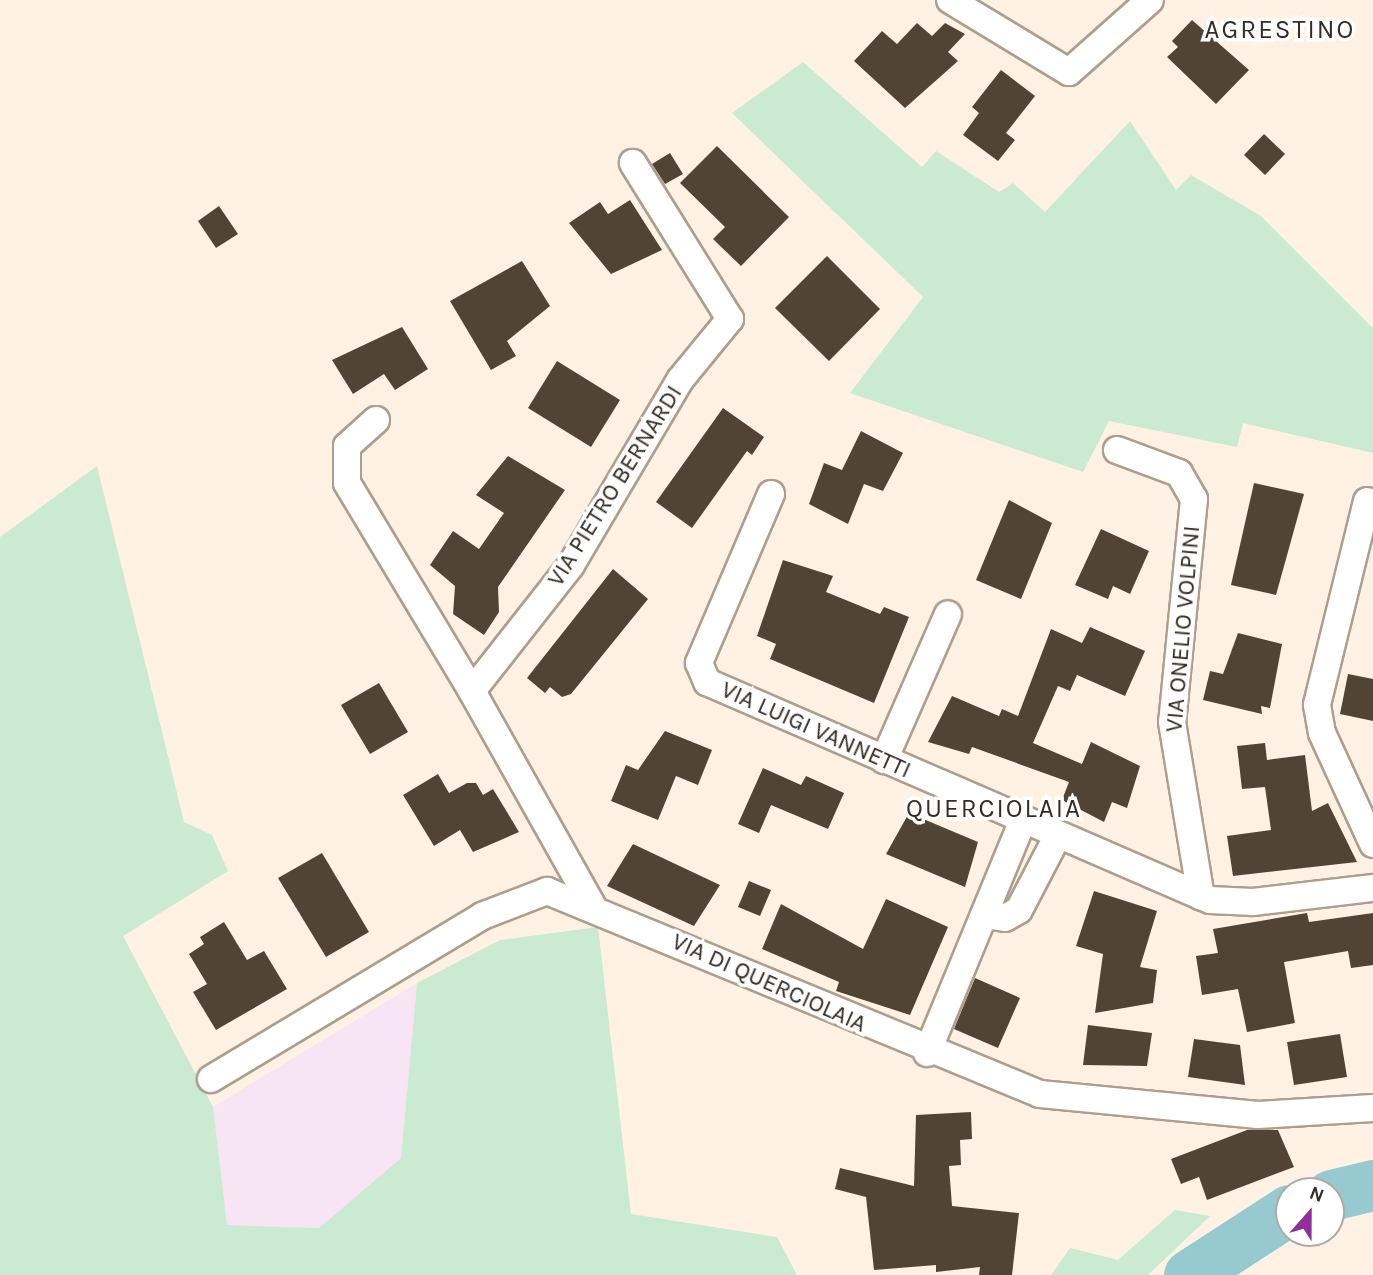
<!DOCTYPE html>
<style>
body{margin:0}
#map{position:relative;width:1373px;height:1275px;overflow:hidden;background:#fff2e4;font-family:Karla,sans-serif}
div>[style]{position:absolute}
.industrial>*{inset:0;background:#f7e4f4}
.green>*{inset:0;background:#caead1}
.river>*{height:51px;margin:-25.5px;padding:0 25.5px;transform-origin:25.5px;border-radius:25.5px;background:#96cad0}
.building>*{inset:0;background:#514435}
.roads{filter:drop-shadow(2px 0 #ad9e8d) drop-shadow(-2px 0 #ad9e8d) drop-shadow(0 2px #ad9e8d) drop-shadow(0 -2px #ad9e8d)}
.minor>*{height:26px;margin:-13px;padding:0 13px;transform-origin:13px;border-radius:13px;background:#fff}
span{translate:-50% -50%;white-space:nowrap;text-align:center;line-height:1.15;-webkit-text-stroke:7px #fff;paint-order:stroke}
.street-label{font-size:24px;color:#332d26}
.neighbourhood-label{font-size:26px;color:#332d26;letter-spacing:2px}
.north{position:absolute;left:1275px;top:1177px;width:70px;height:70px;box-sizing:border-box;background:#fff;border:2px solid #adaba8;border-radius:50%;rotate:21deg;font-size:19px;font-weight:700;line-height:28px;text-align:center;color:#332d26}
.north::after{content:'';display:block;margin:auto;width:24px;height:32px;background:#90319a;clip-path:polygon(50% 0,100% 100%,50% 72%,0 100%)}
</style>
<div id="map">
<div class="industrial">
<div style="clip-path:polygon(417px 983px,401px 1158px,319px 1228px,227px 1225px,213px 1107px)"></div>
</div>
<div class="green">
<div style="clip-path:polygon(803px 62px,922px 167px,936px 151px,999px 192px,1013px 183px,1045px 212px,1130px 121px,1176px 190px,1191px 175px,1261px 216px,1373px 328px,1373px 453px,1243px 423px,1237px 447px,1109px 421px,1083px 472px,850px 393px,923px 297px,732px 113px)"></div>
<div style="clip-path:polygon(97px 466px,184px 822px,212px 835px,228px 871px,123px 936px,213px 1107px,227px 1225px,319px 1228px,401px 1158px,417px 983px,500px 940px,598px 927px,631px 1214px,777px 1237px,797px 1275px,0 1275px,0 537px)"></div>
<div style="clip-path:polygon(1175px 1210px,1210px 1216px,1148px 1275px,1051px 1275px,1070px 1248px,1118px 1260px)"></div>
</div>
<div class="river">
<div style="left:1331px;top:1195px;width:43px;rotate:-13.4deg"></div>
<div style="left:1189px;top:1275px;width:119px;rotate:-33deg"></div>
</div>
<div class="building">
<div style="clip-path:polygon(1192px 20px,1249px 70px,1216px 104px,1167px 57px,1178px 47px,1172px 41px)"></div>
<div style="clip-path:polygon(917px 23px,932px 36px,945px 23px,965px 34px,948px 52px,958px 61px,905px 108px,854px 61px,882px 31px,897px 44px)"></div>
<div style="clip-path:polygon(1001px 70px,1035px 96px,1006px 133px,1015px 140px,998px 161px,963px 135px,979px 113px,972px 107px)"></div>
<div style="clip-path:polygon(1264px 134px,1285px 154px,1265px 175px,1244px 155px)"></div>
<div style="clip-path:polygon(717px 146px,789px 217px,741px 266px,713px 239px,725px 227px,680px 183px)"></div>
<div style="clip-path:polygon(670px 153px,683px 174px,665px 184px,652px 164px)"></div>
<div style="clip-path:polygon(630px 200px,662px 250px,611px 274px,569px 223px,600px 202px,608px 214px)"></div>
<div style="clip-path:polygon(219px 206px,238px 234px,216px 248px,198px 221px)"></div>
<div style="clip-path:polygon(827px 256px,880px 309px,829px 361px,775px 308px)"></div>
<div style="clip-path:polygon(522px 261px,550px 306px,507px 341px,516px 356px,491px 370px,450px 301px)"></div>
<div style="clip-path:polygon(402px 327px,428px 369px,395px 390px,384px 374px,353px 394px,332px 360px)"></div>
<div style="clip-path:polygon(557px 361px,620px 400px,591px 447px,528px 408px)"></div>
<div style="clip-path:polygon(723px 408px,764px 437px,752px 455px,747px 451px,692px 528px,656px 502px)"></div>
<div style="clip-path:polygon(861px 431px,903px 453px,883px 491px,864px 484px,848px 524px,809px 504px,824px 463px,842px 470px)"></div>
<div style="clip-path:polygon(508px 456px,565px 490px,498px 587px,499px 612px,484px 635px,453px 614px,455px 586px,430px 565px,453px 531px,479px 549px,504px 513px,476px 495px)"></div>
<div style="clip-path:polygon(1254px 483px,1304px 494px,1276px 595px,1231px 585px)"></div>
<div style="clip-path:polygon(1009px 500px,1052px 523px,1021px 599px,976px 580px)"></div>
<div style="clip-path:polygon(1101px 529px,1149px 551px,1130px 594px,1113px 586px,1108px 599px,1075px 585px)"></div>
<div style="clip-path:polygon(783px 560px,833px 576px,826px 592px,880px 614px,884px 607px,909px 617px,874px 703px,770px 659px,776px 644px,757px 636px)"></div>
<div style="clip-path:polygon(613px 569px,648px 599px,571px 694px,562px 697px,550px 687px,545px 693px,527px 678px)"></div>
<div style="clip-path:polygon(1090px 627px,1145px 651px,1125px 696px,1077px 675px,1070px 691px,1058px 686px,1033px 743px,1082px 764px,1091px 742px,1140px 766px,1127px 808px,1112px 802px,1104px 822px,1062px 800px,1069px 782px,972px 747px,969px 754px,928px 742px,952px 696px,999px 716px,1002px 709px,1018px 716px,1051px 629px,1082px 643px)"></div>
<div style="clip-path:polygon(1238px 633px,1282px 644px,1270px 708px,1261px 706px,1262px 714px,1203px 700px,1210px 671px,1223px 674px)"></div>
<div style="clip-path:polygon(1348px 674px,1373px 679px,1373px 721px,1340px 714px)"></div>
<div style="clip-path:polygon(379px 683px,408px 732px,370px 754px,341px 705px)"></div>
<div style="clip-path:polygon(665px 731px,712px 750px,698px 785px,676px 776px,658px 820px,611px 801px,626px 765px,638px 770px)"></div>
<div style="clip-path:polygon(1265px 743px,1267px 760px,1305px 755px,1312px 811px,1328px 803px,1357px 862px,1233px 876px,1227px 836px,1271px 830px,1265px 787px,1242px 789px,1237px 746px)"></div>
<div style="clip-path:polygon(763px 768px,801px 785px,806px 776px,844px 793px,828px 829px,771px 805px,759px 833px,738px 824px)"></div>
<div style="clip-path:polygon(438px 774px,449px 793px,467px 783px,476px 783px,483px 795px,493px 789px,519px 832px,473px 852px,460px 830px,434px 846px,403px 795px)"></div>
<div style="clip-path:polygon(909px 813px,978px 842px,965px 887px,886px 854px)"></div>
<div style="clip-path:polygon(633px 844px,720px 885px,694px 926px,607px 886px)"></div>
<div style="clip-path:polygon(322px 853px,369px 932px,326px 957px,278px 878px)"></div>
<div style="clip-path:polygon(749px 881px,771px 890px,760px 916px,738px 907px)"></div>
<div style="clip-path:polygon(1094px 891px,1157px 911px,1140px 967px,1157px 970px,1153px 1003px,1095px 1013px,1103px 954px,1076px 946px)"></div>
<div style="clip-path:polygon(886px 899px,948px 927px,910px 1015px,836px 991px,839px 982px,762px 949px,781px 904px,863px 949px)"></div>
<div style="clip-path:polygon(1307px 913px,1309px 922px,1373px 913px,1373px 965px,1351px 968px,1348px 951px,1284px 962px,1295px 1023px,1247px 1032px,1238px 989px,1202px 995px,1196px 956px,1218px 953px,1213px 929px)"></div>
<div style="clip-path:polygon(224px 922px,247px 960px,264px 951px,287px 989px,216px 1030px,193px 992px,207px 984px,189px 954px,204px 944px,200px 937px)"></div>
<div style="clip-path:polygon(975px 978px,1020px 998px,998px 1048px,954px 1029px)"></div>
<div style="clip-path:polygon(1088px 1025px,1152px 1033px,1147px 1066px,1083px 1065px)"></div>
<div style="clip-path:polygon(1340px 1034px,1347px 1077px,1294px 1085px,1287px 1042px)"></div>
<div style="clip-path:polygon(1194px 1039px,1240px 1045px,1245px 1085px,1188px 1077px)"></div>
<div style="clip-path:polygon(971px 1112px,972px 1139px,960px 1140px,961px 1165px,949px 1166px,952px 1206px,1019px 1213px,1012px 1275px,979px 1275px,980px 1267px,936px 1272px,936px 1265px,874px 1270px,866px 1197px,835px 1189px,840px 1168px,914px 1186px,916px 1115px)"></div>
<div style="clip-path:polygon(1247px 1130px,1278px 1130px,1294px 1167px,1207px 1200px,1199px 1177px,1181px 1184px,1171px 1159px)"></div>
</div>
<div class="roads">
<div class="minor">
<div style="left:950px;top:0;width:139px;rotate:31.2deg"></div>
<div style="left:1069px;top:72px;width:108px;rotate:-41.6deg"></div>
<div style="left:376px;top:420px;width:39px;rotate:138deg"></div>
<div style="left:347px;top:446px;width:37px;rotate:90deg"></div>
<div style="left:347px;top:483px;width:243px;rotate:59deg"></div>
<div style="left:1117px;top:450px;width:66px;rotate:20.4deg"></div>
<div style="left:1179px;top:473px;width:30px;rotate:60deg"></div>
<div style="left:1194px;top:499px;width:224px;rotate:95.6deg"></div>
<div style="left:1172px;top:722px;width:177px;rotate:80.6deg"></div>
<div style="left:771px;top:494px;width:184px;rotate:113.1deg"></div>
<div style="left:699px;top:663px;width:21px;rotate:67deg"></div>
<div style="left:707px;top:682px;width:548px;rotate:23.43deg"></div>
<div style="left:1210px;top:900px;width:43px;rotate:2.7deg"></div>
<div style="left:1253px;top:902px;width:121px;rotate:-6.7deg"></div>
<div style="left:1367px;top:501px;width:210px;rotate:103.8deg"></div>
<div style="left:1317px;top:705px;width:28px;rotate:80deg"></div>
<div style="left:1322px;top:733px;width:122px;rotate:65.3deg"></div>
<div style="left:884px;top:760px;width:159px;rotate:-66.3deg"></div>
<div style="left:592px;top:905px;width:245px;rotate:-119.3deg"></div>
<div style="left:472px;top:691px;width:160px;rotate:-51.8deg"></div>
<div style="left:571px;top:565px;width:215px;rotate:-59.5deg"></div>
<div style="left:680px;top:380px;width:79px;rotate:-50.7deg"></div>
<div style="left:730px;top:319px;width:184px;rotate:-121.9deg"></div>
<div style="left:984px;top:915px;width:21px;rotate:8deg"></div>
<div style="left:1005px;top:918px;width:16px;rotate:-30deg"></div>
<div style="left:1019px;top:910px;width:82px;rotate:-62.5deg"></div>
<div style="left:927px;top:1053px;width:250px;rotate:-67.6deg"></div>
<div style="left:211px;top:1079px;width:316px;rotate:-31deg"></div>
<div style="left:482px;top:916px;width:70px;rotate:-21deg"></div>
<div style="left:547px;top:891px;width:533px;rotate:22.38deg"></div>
<div style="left:1040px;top:1094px;width:219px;rotate:5.5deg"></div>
<div style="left:1258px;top:1115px;width:115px;rotate:-3.5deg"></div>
</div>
</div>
<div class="street-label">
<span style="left:615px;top:486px;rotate:-58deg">VIA PIETRO BERNARDI</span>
<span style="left:1183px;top:629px;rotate:-85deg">VIA ONELIO VOLPINI</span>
<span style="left:816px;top:730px;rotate:24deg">VIA LUIGI VANNETTI</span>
<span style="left:769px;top:983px;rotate:24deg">VIA DI QUERCIOLAIA</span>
</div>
<div class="neighbourhood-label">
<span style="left:1280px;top:30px">AGRESTINO</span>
<span style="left:994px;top:809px">QUERCIOLAIA</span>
</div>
<div class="north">N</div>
</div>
